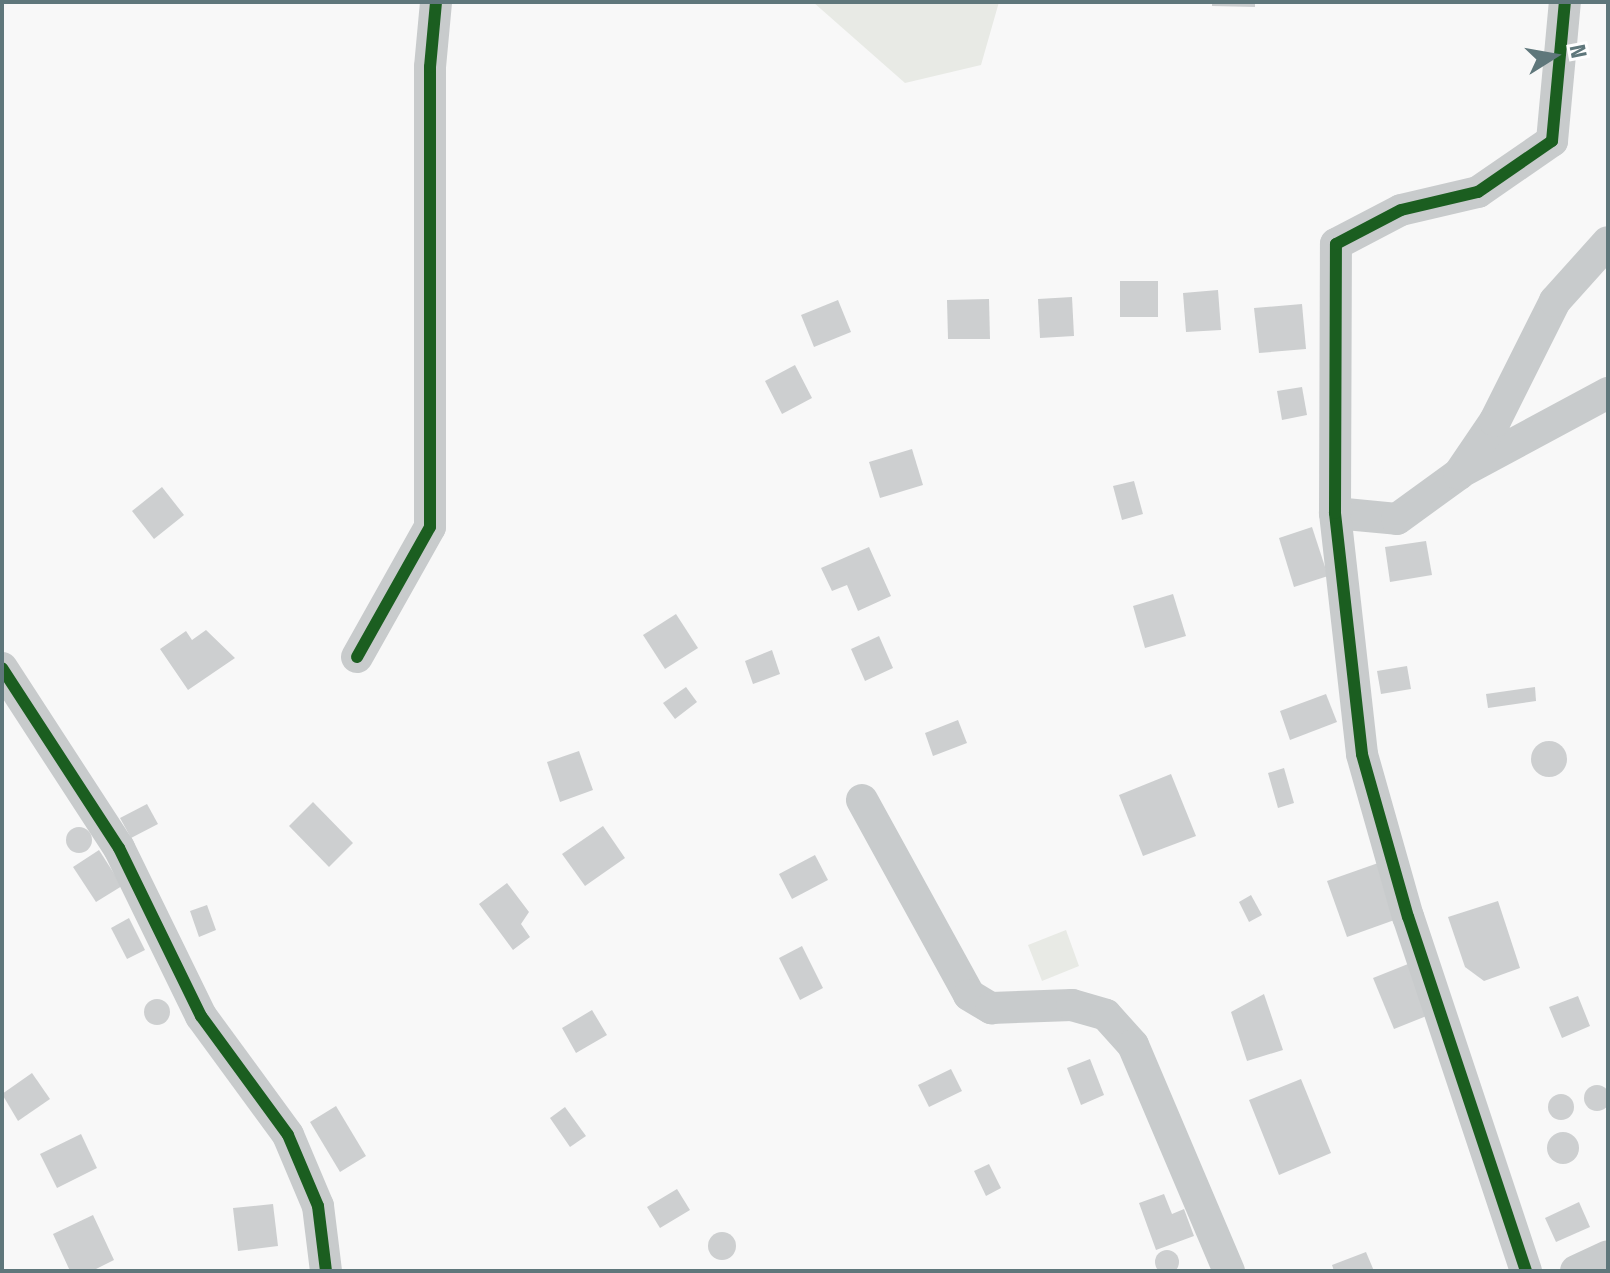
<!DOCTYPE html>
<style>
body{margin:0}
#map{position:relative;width:1610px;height:1273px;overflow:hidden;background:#f8f8f8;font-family:"Fira Sans Condensed",sans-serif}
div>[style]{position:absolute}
.green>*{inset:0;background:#e8eae5}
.building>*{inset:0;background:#cdcfd0}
.round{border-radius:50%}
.street>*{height:32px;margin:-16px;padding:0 16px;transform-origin:16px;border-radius:16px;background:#c8cbcc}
.cycleway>*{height:12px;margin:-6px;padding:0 6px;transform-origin:6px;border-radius:6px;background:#1b5e20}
span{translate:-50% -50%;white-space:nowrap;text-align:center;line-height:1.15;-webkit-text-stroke:8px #fff;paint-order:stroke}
.frame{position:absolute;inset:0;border:4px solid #5f777b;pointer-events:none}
.north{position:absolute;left:1514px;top:16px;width:80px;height:80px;-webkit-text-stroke:6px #fff;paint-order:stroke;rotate:79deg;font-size:22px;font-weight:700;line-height:32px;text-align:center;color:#5f777b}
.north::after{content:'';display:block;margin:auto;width:28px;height:36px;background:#5f777b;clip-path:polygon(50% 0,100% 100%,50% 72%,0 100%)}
</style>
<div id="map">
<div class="green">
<div style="clip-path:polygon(813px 2px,999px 2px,981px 65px,905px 83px)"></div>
<div style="clip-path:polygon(1066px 930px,1079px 966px,1042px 981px,1028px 945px)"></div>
</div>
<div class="building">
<div style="clip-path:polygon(1212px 2px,1255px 2px,1255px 7px,1212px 6px)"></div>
<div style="clip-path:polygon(1120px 281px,1158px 281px,1158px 317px,1120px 317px)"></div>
<div style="clip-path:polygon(1218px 290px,1221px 330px,1186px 332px,1183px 293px)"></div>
<div style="clip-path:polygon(1072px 297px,1074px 336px,1040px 338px,1038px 299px)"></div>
<div style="clip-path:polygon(989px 299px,990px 339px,948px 339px,947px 300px)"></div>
<div style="clip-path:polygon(838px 300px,851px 332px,814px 347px,801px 315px)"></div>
<div style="clip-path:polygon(1302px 304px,1306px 349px,1259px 353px,1254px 308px)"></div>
<div style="clip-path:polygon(795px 365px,812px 398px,782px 414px,765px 381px)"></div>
<div style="clip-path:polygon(1302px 387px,1307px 415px,1282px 420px,1277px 391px)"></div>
<div style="clip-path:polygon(912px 449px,923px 485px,880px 498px,869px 462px)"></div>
<div style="clip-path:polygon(1134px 481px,1143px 514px,1122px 520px,1113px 486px)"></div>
<div style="clip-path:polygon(162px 487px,184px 515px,154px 539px,132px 511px)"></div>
<div style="clip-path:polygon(1312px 527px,1328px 576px,1294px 587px,1279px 538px)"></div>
<div style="clip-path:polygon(1426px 541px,1432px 575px,1390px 582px,1385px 547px)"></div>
<div style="clip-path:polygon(869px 547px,891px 596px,858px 611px,847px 585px,832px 591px,821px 568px)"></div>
<div style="clip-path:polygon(1173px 594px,1186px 636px,1145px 648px,1133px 606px)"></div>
<div style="clip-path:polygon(676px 614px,698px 648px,665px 669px,643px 635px)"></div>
<div style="clip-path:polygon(206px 630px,235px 658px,188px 690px,160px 649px,186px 631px,192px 640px)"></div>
<div style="clip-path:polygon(879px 636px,893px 668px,865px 681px,851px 649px)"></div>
<div style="clip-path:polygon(772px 650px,780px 674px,753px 684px,745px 661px)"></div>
<div style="clip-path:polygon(1407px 666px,1411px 689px,1381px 694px,1377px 671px)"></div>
<div style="clip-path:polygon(686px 687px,697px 702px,675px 719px,663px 703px)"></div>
<div style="clip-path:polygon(1535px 687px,1536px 701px,1488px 708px,1486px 694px)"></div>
<div style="clip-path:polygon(1326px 694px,1337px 722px,1290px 740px,1280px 711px)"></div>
<div style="clip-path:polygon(958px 720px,967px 743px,933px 756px,925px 733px)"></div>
<div class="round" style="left:1531px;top:741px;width:36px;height:36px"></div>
<div style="clip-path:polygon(579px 751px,593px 790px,560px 802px,547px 762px)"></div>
<div style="clip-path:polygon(1284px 768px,1294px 803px,1278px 808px,1268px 773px)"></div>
<div style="clip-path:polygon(1171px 774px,1196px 836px,1143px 856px,1119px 795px)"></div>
<div style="clip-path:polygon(313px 802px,353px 843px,329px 867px,289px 826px)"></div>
<div style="clip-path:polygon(147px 804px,158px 824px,131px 838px,120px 818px)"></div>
<div style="clip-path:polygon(603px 826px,625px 858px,585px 886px,562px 854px)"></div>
<div class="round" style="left:66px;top:827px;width:26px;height:26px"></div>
<div style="clip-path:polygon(99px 850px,122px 886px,96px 902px,73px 867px)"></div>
<div style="clip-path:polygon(815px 855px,828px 880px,792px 899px,779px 874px)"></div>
<div style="clip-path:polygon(1381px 862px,1400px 918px,1347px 937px,1327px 881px)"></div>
<div style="clip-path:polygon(507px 883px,529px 912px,521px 924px,530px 937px,513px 950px,479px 904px)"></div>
<div style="clip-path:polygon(1251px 895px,1262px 915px,1249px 922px,1239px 902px)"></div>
<div style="clip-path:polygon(1498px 901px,1520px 968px,1484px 981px,1465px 967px,1448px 917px)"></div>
<div style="clip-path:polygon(207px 905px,216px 930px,199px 937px,190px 911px)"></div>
<div style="clip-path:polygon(129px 918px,145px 950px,127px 959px,111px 928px)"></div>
<div style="clip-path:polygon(802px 946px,823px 988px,800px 1000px,779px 958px)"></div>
<div style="clip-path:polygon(1413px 962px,1434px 1013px,1394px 1029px,1373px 978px)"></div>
<div style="clip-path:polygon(1264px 994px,1283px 1050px,1247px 1061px,1231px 1012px)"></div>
<div style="clip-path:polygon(1578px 996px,1590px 1026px,1562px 1038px,1549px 1007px)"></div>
<div class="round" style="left:144px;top:999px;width:26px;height:26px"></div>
<div style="clip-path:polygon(592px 1010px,607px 1035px,576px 1053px,562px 1028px)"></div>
<div style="clip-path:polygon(1090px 1059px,1104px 1095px,1081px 1105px,1067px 1068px)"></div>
<div style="clip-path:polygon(951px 1069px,962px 1091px,929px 1107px,918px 1085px)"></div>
<div style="clip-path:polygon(32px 1073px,50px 1099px,18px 1121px,2px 1094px)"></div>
<div style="clip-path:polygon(1301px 1079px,1331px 1153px,1279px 1175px,1249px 1100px)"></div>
<div class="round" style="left:1584px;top:1085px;width:26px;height:26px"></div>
<div class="round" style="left:1548px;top:1094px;width:26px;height:26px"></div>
<div style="clip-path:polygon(336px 1106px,366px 1156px,340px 1172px,310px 1122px)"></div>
<div style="clip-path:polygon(565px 1107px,586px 1136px,570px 1147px,550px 1118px)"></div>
<div class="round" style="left:1547px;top:1132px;width:32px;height:32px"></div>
<div style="clip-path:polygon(81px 1134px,97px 1168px,57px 1188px,40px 1154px)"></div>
<div style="clip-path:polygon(989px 1164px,1001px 1188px,986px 1196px,974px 1171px)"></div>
<div style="clip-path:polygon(677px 1189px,690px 1210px,660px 1228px,647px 1207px)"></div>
<div style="clip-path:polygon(1164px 1194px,1172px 1214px,1184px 1209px,1194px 1236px,1156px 1250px,1139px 1203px)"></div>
<div style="clip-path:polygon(1579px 1202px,1590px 1227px,1556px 1242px,1545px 1218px)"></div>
<div style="clip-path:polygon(273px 1204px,278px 1246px,238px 1251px,233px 1208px)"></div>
<div style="clip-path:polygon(93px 1215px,114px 1260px,92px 1271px,70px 1271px,53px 1234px)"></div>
<div class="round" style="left:708px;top:1232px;width:28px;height:28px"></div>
<div class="round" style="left:1155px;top:1250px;width:24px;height:24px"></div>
<div style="clip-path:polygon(1366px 1252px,1374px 1271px,1334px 1271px,1332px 1265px)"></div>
</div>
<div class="street">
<div style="left:1463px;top:471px;width:165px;rotate:-28.3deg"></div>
<div style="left:1335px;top:513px;width:62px;rotate:5.5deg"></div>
<div style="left:1397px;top:519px;width:77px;rotate:-36deg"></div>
<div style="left:1459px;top:474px;width:64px;rotate:-55.8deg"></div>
<div style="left:1495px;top:421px;width:134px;rotate:-63.4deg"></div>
<div style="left:1555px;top:301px;width:79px;rotate:-48.1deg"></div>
<div style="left:357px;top:657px;width:149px;rotate:-60.7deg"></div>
<div style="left:430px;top:527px;width:460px;rotate:-90deg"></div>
<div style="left:430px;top:67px;width:65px;rotate:-84.7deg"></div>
<div style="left:2px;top:668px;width:215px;rotate:57deg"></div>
<div style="left:119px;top:848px;width:187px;rotate:64deg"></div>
<div style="left:201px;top:1016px;width:147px;rotate:53.8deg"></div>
<div style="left:288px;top:1135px;width:77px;rotate:67.1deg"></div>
<div style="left:318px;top:1206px;width:65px;rotate:83deg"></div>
<div style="left:862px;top:800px;width:222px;rotate:61.2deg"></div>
<div style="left:969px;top:995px;width:26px;rotate:31deg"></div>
<div style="left:991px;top:1008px;width:81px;rotate:-2.1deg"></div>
<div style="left:1072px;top:1005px;width:35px;rotate:16deg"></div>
<div style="left:1106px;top:1015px;width:40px;rotate:48deg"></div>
<div style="left:1133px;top:1045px;width:246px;rotate:67deg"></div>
<div style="left:1526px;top:1271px;width:373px;rotate:-108.4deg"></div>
<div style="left:1408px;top:917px;width:169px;rotate:-105.8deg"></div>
<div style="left:1362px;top:754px;width:243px;rotate:-96.4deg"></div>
<div style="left:1335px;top:513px;width:269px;rotate:-89.8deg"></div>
<div style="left:1336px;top:244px;width:73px;rotate:-27.6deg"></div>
<div style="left:1401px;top:210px;width:79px;rotate:-13.2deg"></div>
<div style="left:1478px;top:192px;width:90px;rotate:-34.6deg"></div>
<div style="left:1552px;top:141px;width:140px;rotate:-84.7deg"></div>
<div style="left:1576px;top:1271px;width:35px;rotate:-25deg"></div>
</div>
<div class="cycleway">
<div style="left:357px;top:657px;width:149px;rotate:-60.7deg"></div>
<div style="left:430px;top:527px;width:460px;rotate:-90deg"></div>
<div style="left:430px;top:67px;width:65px;rotate:-84.7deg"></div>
<div style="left:2px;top:668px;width:215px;rotate:57deg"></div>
<div style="left:119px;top:848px;width:187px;rotate:64deg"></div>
<div style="left:201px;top:1016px;width:147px;rotate:53.8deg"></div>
<div style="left:288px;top:1135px;width:77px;rotate:67.1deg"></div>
<div style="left:318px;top:1206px;width:65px;rotate:83deg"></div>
<div style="left:1526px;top:1271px;width:373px;rotate:-108.4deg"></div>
<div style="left:1408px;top:917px;width:169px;rotate:-105.8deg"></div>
<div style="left:1362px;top:754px;width:243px;rotate:-96.4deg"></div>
<div style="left:1335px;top:513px;width:269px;rotate:-89.8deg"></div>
<div style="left:1336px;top:244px;width:73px;rotate:-27.6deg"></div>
<div style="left:1401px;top:210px;width:79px;rotate:-13.2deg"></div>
<div style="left:1478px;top:192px;width:90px;rotate:-34.6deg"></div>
<div style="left:1552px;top:141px;width:140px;rotate:-84.7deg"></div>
</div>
<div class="frame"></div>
<div class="north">N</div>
</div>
